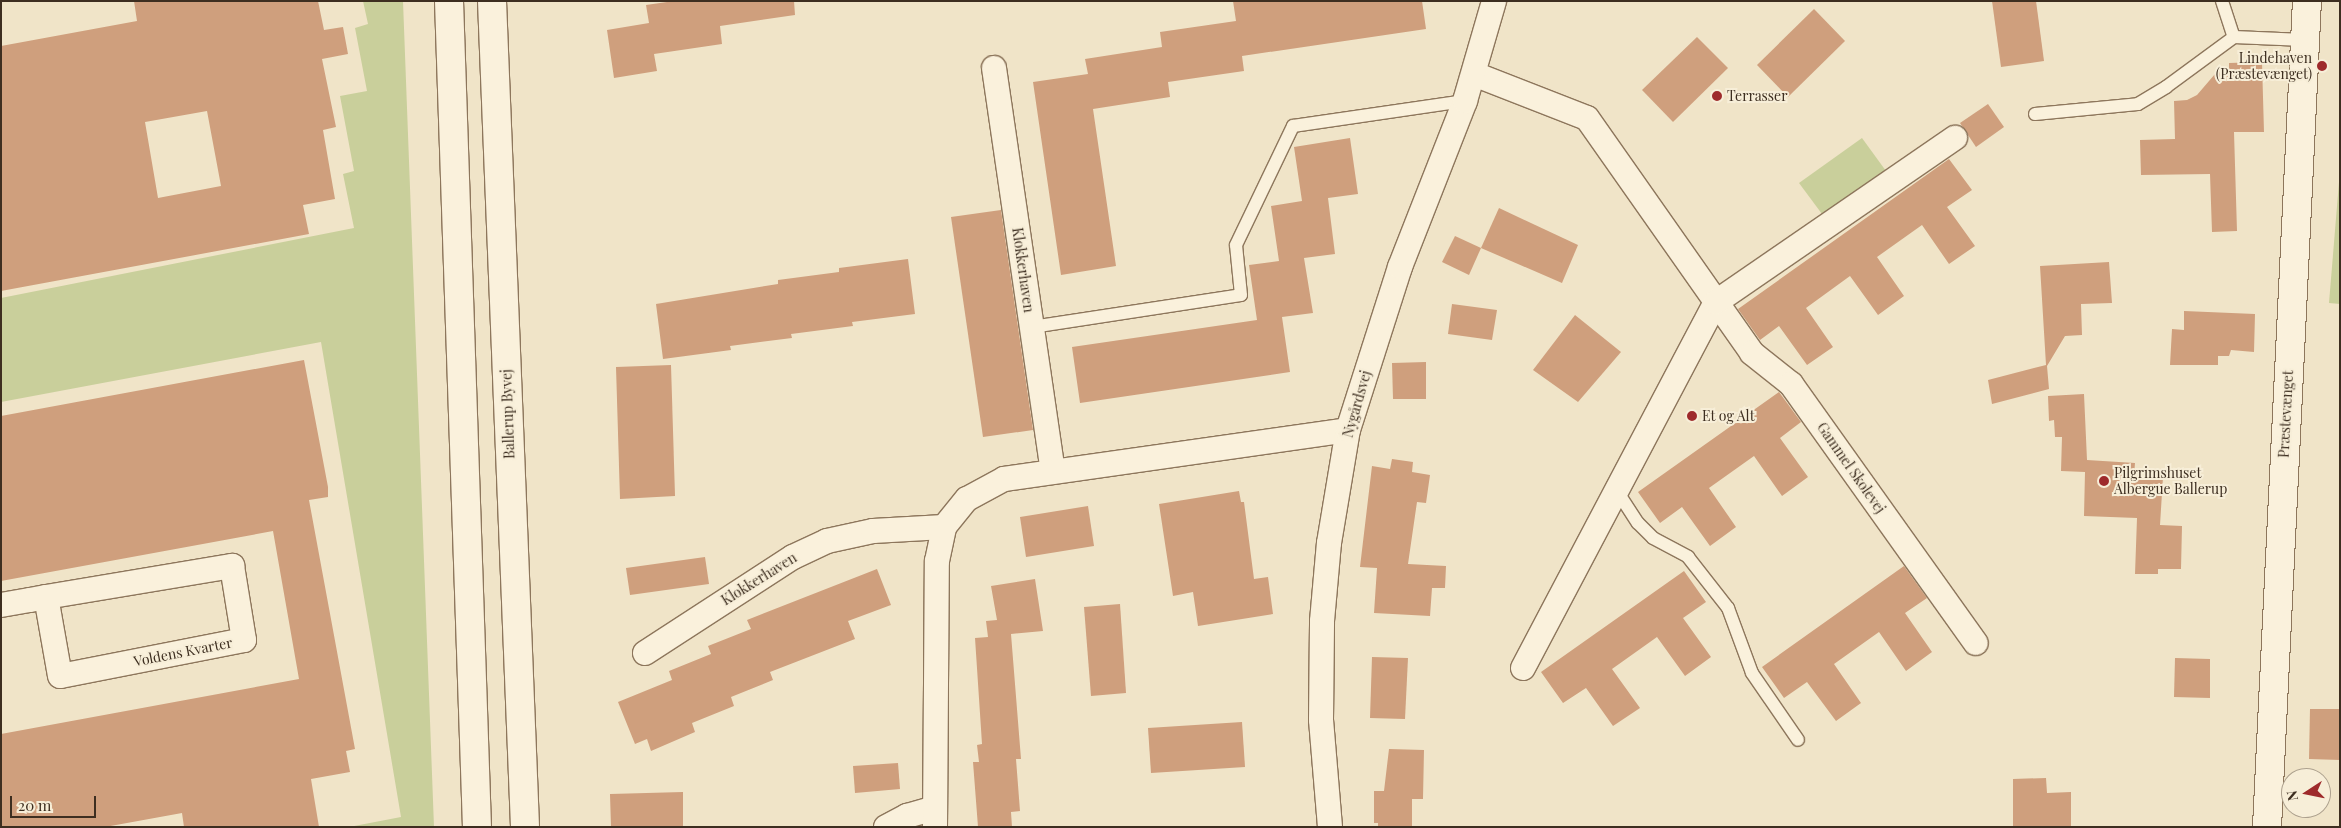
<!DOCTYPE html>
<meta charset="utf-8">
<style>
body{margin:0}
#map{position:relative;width:2341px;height:828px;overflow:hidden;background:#f0e4c8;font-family:"Playfair Display",serif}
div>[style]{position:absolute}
.green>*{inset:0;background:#c9cf9b}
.building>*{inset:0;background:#cf9f7d}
.roads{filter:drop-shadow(1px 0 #8d765c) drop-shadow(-1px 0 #8d765c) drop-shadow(0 1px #8d765c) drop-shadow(0 -1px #8d765c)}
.service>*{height:12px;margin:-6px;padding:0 6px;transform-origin:6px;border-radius:6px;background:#faf1dc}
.minor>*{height:24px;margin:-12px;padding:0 12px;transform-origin:12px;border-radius:12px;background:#faf1dc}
.tertiary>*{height:28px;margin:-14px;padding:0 14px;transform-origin:14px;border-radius:14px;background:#faf1dc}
.secondary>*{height:28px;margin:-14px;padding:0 14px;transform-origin:14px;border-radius:14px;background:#faf1dc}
.dots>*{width:14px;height:14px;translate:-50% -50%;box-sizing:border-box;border:2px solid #f7eed8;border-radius:50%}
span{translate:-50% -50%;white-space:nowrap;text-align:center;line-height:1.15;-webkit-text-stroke:4px #f7eed8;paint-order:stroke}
.poi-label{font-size:14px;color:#3d2e20}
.right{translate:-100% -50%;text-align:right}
.left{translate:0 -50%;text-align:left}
.street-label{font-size:14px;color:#3d2e20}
.frame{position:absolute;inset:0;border:2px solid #3d2e20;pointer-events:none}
.north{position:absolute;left:2281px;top:768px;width:50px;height:50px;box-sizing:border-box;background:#f7eed8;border:1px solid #ada18e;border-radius:50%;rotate:259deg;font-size:14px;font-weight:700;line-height:20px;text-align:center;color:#3d2e20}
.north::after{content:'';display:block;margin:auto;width:18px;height:22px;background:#9e2a2b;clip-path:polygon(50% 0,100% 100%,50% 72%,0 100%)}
.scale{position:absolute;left:10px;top:796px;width:86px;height:22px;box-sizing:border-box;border:2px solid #3d2e20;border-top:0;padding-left:6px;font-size:15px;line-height:18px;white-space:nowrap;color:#3d2e20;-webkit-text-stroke:4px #f7eed8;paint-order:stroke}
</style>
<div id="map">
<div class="green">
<div style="clip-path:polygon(363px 1px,403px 1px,434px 827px,349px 827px,401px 817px,321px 342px,1px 402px,1px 298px,354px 228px,343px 174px,354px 171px,340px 96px,367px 91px,355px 28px,368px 24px)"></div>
<div style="clip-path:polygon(1862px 138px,1886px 171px,1822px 214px,1799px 183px)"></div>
<div style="clip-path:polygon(2340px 170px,2340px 304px,2329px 303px)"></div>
</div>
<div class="building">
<div style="clip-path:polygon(evenodd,134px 1px,318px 1px,324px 30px,343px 27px,348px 54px,322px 59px,336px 127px,323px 130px,335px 199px,303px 205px,309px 234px,1px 291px,1px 46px,137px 21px,134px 1px,207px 111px,221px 186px,158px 198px,145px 122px,207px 111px)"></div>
<div style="clip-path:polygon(674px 1px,794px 1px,795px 15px,720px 26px,722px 44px,654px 54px,657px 71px,614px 78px,607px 30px,649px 23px,646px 5px)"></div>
<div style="clip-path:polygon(1233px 1px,1422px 1px,1426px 29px,1242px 56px,1244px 71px,1168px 82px,1170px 97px,1093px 109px,1116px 266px,1061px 275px,1033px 82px,1088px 74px,1085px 59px,1162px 47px,1160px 32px,1236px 21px)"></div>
<div style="clip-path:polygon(1992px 1px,2036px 1px,2044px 61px,2001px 67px)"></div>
<div style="clip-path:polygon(1814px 9px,1845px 41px,1788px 97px,1757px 65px)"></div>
<div style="clip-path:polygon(1697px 37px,1728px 68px,1673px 122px,1642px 90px)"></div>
<div style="clip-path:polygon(2262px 62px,2264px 132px,2234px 132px,2237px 231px,2212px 232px,2210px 174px,2141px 175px,2140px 140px,2175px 139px,2174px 101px,2187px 100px,2197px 95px,2215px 74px,2229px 69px,2229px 63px)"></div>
<div style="clip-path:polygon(1988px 104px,2004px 127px,1976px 147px,1960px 123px)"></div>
<div style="clip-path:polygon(1350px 138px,1358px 194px,1328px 198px,1335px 254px,1304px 258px,1313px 313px,1282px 317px,1290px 372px,1080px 403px,1072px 347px,1257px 320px,1249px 265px,1279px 261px,1271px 206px,1302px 201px,1294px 147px)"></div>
<div style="clip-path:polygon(1949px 159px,1972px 190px,1947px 207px,1975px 246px,1949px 264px,1922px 225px,1877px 257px,1904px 296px,1878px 315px,1850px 276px,1806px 308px,1833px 347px,1807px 365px,1779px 326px,1760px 340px,1738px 309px)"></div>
<div style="clip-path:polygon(1499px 208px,1578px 245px,1562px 283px,1481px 248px)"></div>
<div style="clip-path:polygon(1001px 210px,1033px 430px,983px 437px,951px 217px)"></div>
<div style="clip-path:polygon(1455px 236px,1481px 248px,1469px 275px,1442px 262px)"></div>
<div style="clip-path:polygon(908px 259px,915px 314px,852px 322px,853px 326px,791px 334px,792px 338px,730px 346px,731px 350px,663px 359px,656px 304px,778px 284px,778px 280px,839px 272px,839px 268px)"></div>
<div style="clip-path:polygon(2109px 262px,2112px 303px,2081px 304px,2082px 335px,2065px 336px,2047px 366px,2049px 389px,1992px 404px,1988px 380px,2046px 365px,2040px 266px)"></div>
<div style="clip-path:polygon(1452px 304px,1497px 310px,1492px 340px,1448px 334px)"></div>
<div style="clip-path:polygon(2184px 311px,2255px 314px,2254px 352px,2231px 350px,2229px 356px,2218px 356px,2218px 365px,2170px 365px,2172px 329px,2184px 330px)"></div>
<div style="clip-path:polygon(1575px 315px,1621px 352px,1578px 402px,1533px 370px)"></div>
<div style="clip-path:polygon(304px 360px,328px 487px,328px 497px,309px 500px,355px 749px,346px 751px,350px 772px,311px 779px,319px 827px,184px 827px,182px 813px,105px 827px,1px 827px,1px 734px,299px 679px,273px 531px,1px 581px,1px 416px)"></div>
<div style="clip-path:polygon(1426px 362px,1426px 399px,1393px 399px,1392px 363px)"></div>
<div style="clip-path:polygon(671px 365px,675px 496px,620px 499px,616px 367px)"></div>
<div style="clip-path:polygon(1779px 392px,1801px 422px,1780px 438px,1808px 477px,1782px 496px,1754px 456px,1709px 488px,1736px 527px,1710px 546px,1682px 507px,1660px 523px,1638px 492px)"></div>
<div style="clip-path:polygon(2084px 394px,2087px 460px,2135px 463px,2134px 476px,2163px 477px,2160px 525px,2182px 526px,2181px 569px,2158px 569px,2158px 574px,2135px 574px,2137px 518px,2084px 516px,2085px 472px,2061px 471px,2062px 437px,2055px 437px,2054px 420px,2049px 421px,2048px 396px)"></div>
<div style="clip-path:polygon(1392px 459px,1413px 462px,1412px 472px,1430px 475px,1426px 503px,1417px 502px,1408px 564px,1446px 566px,1445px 588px,1432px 588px,1430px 616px,1374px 613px,1377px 568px,1360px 567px,1372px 466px,1390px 469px)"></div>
<div style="clip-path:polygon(1239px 491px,1241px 502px,1244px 502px,1254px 579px,1268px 577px,1273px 614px,1198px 626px,1193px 592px,1173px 596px,1159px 504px)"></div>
<div style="clip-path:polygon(1088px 506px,1094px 546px,1026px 557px,1020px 517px)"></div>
<div style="clip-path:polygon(705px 557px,709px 584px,630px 595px,626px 568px)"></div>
<div style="clip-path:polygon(1904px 566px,1927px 598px,1905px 613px,1932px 652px,1906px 671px,1879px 632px,1834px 664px,1861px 703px,1836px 721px,1807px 682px,1784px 698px,1762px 667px)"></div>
<div style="clip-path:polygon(877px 569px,891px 605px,848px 621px,855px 639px,770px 672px,773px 680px,731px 697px,734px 706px,692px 723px,695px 732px,651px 751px,647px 739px,635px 744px,618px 702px,672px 680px,669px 671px,711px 654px,708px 646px,751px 629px,747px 620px)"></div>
<div style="clip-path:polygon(1684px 571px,1706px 602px,1683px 618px,1711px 657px,1685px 676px,1657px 637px,1612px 669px,1640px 708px,1613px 726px,1586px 688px,1563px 703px,1541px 672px)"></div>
<div style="clip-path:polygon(1035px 579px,1043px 631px,1011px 634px,1021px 759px,1016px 759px,1020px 811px,1011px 812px,1012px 827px,978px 827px,973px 762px,979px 762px,977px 745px,982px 744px,975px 638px,988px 637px,986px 621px,997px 620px,991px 586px)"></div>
<div style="clip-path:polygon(1120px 604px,1126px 693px,1091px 696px,1084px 607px)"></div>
<div style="clip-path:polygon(1372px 657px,1408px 658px,1405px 719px,1370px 718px)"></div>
<div style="clip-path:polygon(2175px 658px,2210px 659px,2210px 698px,2174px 697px)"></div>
<div style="clip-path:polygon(2310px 709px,2340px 709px,2340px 760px,2309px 759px)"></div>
<div style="clip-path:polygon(1242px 722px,1245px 767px,1151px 773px,1148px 728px)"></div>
<div style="clip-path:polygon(1389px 749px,1424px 750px,1423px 799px,1412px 799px,1412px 827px,1378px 827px,1378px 823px,1374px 823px,1374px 791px,1384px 791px)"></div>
<div style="clip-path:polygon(898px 763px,900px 789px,855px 793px,853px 766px)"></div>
<div style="clip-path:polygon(2046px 778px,2047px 793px,2071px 792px,2071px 827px,2013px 827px,2013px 779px)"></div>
<div style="clip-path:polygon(683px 792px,683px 827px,611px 827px,610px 794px)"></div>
</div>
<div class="roads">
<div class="service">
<div style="left:2222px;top:1px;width:38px;rotate:72deg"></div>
<div style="left:2035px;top:114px;width:103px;rotate:-5.5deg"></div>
<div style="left:2138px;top:104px;width:33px;rotate:-31deg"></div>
<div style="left:2166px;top:87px;width:84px;rotate:-36.3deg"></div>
<div style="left:2234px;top:37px;width:70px;rotate:2.5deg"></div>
<div style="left:1032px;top:327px;width:211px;rotate:-8.7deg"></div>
<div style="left:1241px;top:295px;width:50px;rotate:-95.7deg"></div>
<div style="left:1236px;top:245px;width:132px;rotate:-64.4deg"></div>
<div style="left:1293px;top:126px;width:174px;rotate:-8.3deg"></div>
<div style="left:1617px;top:491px;width:38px;rotate:57deg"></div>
<div style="left:1638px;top:523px;width:21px;rotate:45deg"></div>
<div style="left:1653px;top:538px;width:40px;rotate:28deg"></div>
<div style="left:1688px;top:557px;width:65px;rotate:51.9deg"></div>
<div style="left:1728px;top:608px;width:69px;rotate:69.7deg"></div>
<div style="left:1752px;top:673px;width:81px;rotate:55.5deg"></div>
</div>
<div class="minor">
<div style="left:994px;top:68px;width:408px;rotate:81.7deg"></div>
<div style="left:1474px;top:74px;width:121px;rotate:21.3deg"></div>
<div style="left:1587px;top:118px;width:287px;rotate:54.9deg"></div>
<div style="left:1752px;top:353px;width:50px;rotate:38.5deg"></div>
<div style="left:1791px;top:384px;width:318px;rotate:54.5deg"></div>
<div style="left:1px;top:605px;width:29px;rotate:-10deg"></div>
<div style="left:30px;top:600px;width:16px;rotate:-11deg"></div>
<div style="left:46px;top:597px;width:189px;rotate:-9.5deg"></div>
<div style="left:232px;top:566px;width:75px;rotate:80.8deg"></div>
<div style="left:244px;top:640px;width:187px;rotate:168.9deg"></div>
<div style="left:60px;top:676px;width:80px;rotate:-100deg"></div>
<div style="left:645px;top:653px;width:176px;rotate:-33deg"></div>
<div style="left:793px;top:557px;width:38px;rotate:-25deg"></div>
<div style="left:827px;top:541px;width:47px;rotate:-12.3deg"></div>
<div style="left:873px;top:531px;width:71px;rotate:-3.2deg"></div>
<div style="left:1523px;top:668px;width:414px;rotate:-62.2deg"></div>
<div style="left:1716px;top:302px;width:290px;rotate:-34.5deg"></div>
<div style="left:886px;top:827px;width:24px;rotate:-28deg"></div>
<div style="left:907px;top:816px;width:29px;rotate:-16deg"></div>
<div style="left:935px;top:827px;width:266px;rotate:-89.6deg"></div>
<div style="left:937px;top:561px;width:35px;rotate:-78deg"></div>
<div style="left:944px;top:527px;width:36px;rotate:-51deg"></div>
<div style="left:967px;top:499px;width:42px;rotate:-28.4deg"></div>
<div style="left:1004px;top:479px;width:347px;rotate:-8.1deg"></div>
<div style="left:1330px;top:827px;width:107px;rotate:-94.8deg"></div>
<div style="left:1321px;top:720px;width:99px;rotate:-89.4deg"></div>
<div style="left:1322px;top:621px;width:78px;rotate:-84.9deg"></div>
<div style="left:1329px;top:543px;width:115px;rotate:-80.5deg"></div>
<div style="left:1348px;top:430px;width:171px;rotate:-72.3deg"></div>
<div style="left:1400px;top:267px;width:178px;rotate:-68.6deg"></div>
<div style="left:1465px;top:101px;width:104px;rotate:-73.8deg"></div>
</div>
<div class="tertiary">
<div style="left:2267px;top:827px;width:827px;rotate:-87.23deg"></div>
</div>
<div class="secondary">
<div style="left:449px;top:1px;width:826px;rotate:88.06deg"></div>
<div style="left:492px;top:1px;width:827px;rotate:87.71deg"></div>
</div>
</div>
<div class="dots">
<div style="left:2322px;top:66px;background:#9e2a2b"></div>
<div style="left:1717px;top:96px;background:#9e2a2b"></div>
<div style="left:1692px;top:416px;background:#9e2a2b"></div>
<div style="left:2104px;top:481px;background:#9e2a2b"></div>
</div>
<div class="poi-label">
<span class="right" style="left:2312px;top:66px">Lindehaven<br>(Præstevænget)</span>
<span class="left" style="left:1727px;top:96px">Terrasser</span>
<span class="left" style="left:1702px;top:416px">Et og Alt</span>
<span class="left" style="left:2114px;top:481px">Pilgrimshuset<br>Albergue Ballerup</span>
</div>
<div class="street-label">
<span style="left:1023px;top:270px;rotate:82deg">Klokkerhaven</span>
<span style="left:1357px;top:404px;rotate:-74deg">Nygårdsvej</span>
<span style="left:508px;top:414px;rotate:-92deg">Ballerup Byvej</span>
<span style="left:2286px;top:414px;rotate:-87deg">Præstevænget</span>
<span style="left:1851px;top:468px;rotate:55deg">Gammel Skolevej</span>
<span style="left:759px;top:579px;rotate:-32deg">Klokkerhaven</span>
<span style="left:183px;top:652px;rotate:-11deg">Voldens Kvarter</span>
</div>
<div class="frame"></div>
<div class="north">N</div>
<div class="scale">20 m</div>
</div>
